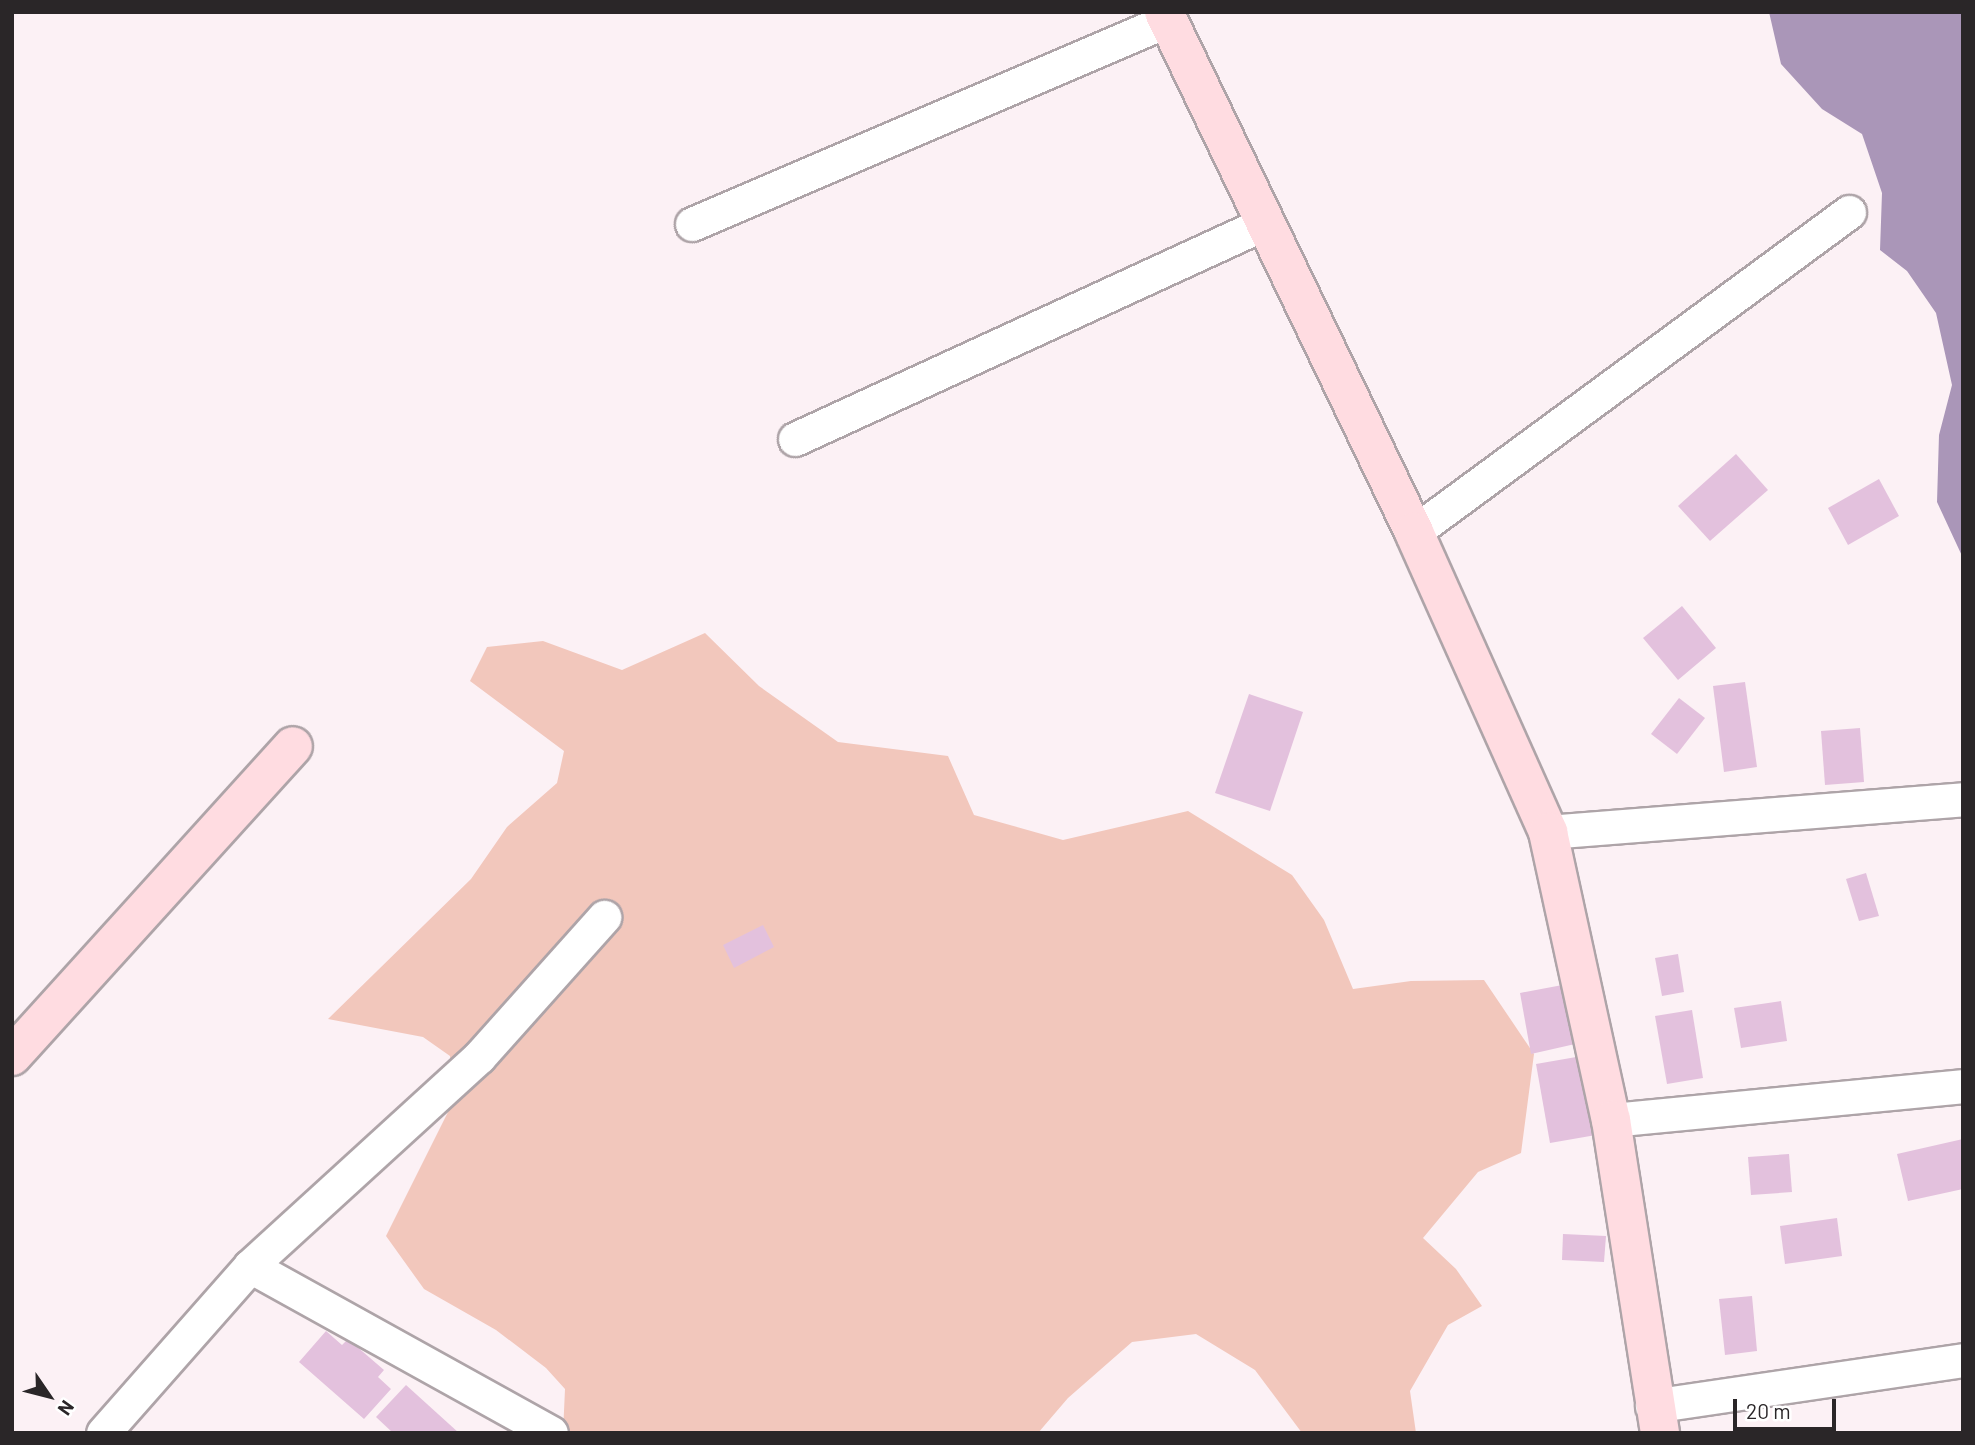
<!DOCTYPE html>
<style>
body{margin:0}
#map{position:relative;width:1975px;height:1445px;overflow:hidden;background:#fcf1f5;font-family:Barlow,sans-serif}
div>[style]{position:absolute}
.green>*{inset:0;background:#f2c7bc}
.water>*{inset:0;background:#aa96b8}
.building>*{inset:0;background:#e3c1dd}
.roads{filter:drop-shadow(2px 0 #aea4a8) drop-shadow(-2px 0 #aea4a8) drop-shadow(0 2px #aea4a8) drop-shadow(0 -2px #aea4a8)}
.street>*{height:33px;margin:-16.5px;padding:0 16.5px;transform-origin:16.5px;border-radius:16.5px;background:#fff}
.secondary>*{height:38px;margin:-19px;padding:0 19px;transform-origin:19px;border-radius:19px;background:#ffdce1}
span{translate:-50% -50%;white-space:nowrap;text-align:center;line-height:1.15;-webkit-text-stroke:5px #fff;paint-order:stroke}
.frame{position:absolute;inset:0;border:14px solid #2a2628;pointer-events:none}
.north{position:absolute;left:14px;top:1361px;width:70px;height:70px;-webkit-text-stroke:5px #fff;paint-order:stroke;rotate:125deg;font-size:19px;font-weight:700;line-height:28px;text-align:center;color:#2a2628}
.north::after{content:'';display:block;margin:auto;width:24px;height:32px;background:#2a2628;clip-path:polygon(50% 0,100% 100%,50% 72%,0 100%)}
.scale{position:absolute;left:1733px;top:1399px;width:103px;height:32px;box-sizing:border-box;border:4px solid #2a2628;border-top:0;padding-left:9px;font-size:21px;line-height:24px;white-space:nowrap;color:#2a2628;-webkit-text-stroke:5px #fff;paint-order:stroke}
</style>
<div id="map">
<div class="green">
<div style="clip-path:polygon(705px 633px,759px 686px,838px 742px,948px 756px,974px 815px,1063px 840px,1188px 811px,1292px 875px,1324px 920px,1353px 989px,1411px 981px,1484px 980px,1534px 1054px,1521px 1153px,1478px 1172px,1423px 1238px,1456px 1269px,1482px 1306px,1448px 1325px,1410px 1391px,1416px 1433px,1302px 1433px,1255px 1370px,1196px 1334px,1132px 1342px,1068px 1398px,1038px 1433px,563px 1433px,565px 1389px,546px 1368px,496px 1330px,424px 1289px,386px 1236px,453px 1102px,450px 1056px,423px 1037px,328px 1019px,471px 879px,507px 827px,557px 783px,564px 751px,470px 681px,487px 647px,543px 641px,622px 670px)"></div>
</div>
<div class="water">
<div style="clip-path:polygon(1769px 12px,1963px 12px,1963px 558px,1937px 502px,1939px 435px,1952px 385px,1936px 313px,1907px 271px,1880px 250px,1882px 193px,1862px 134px,1822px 109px,1781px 64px)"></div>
</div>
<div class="building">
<div style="clip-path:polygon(1736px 454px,1768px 490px,1710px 541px,1678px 506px)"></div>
<div style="clip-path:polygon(1879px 479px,1899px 516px,1848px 545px,1828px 508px)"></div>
<div style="clip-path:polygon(1682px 606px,1716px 648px,1678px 680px,1643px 638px)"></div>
<div style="clip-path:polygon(1745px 682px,1757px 767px,1724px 772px,1713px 686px)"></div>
<div style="clip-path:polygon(1249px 694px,1303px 712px,1270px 811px,1215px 793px)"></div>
<div style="clip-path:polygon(1679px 698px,1705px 718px,1677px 754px,1651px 734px)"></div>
<div style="clip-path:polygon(1860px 728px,1864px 782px,1825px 785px,1821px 731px)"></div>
<div style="clip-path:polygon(1866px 873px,1879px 916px,1859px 921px,1846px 879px)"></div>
<div style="clip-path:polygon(763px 925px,774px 947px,734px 968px,723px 945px)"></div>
<div style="clip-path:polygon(1678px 954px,1684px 992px,1662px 996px,1655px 958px)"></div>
<div style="clip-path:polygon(1573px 983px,1584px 1042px,1531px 1054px,1520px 993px)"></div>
<div style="clip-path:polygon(1781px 1001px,1787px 1041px,1741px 1048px,1734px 1008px)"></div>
<div style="clip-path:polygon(1692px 1010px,1703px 1078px,1667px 1084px,1655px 1016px)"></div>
<div style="clip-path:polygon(1582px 1056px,1596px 1135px,1550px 1143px,1536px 1064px)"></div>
<div style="clip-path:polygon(1963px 1139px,1963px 1189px,1908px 1201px,1897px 1154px)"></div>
<div style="clip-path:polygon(1789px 1154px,1792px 1192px,1751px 1195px,1748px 1157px)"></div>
<div style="clip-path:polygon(1837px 1218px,1842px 1256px,1785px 1264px,1780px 1226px)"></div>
<div style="clip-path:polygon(1563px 1234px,1606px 1236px,1604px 1262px,1562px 1260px)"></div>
<div style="clip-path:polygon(1752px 1296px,1757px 1351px,1725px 1355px,1719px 1299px)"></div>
<div style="clip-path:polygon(326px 1331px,342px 1345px,348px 1339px,384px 1370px,378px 1377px,391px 1389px,364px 1419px,299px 1362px)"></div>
<div style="clip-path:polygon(406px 1385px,459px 1433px,393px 1433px,376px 1417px)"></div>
</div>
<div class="roads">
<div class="street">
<div style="left:692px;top:224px;width:518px;rotate:-23.2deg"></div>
<div style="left:795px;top:439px;width:517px;rotate:-24.68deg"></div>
<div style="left:1414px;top:532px;width:540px;rotate:-36.34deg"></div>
<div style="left:1548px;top:832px;width:416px;rotate:-4.5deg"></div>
<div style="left:1611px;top:1120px;width:354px;rotate:-5.5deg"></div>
<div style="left:250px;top:1266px;width:344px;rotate:29deg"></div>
<div style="left:1652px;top:1406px;width:314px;rotate:-8.4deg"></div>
<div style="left:103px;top:1433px;width:222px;rotate:-48.6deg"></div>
<div style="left:250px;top:1266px;width:310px;rotate:-42.4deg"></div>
<div style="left:479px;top:1057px;width:188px;rotate:-48.2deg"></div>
</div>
<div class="secondary">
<div style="left:1164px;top:12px;width:577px;rotate:64.32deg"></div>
<div style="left:1414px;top:532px;width:329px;rotate:65.9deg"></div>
<div style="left:1548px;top:832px;width:295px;rotate:77.7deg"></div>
<div style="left:1611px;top:1120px;width:317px;rotate:81.1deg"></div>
<div style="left:12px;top:1056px;width:418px;rotate:-47.8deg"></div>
</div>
</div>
<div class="frame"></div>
<div class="north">N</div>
<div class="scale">20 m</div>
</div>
